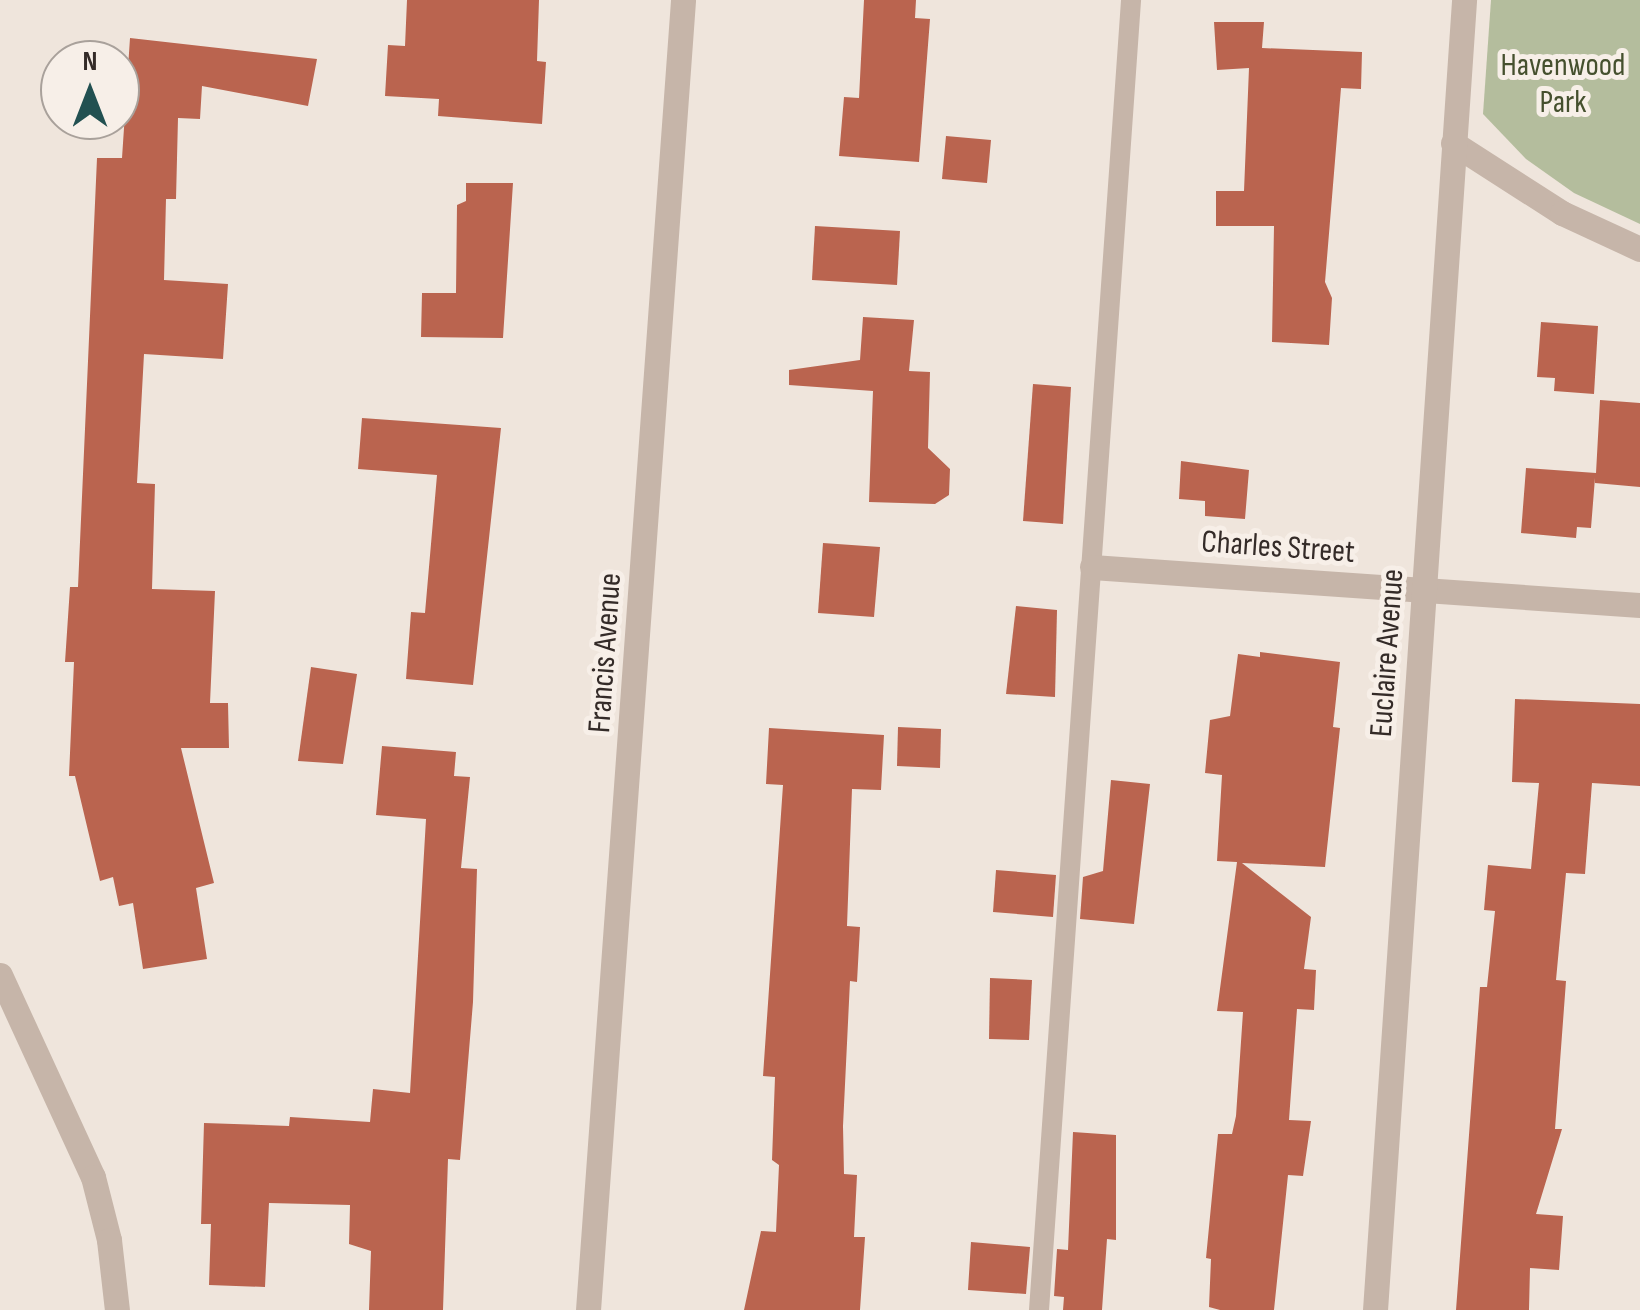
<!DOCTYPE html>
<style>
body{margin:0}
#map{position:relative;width:1640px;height:1310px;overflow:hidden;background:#efe5dc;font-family:"Sofia Sans Condensed",sans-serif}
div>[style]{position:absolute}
.green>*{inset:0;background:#b4bd9d}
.building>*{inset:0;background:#ba644f}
.service>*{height:20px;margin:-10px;padding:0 10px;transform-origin:10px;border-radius:10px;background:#c6b5a9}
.minor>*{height:25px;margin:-12.5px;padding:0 12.5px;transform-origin:12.5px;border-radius:12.5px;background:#c6b5a9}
span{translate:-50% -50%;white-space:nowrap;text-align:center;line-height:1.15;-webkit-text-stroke:10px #f7efe8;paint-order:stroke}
.park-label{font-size:32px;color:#45502e}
.street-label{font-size:32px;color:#342b28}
.north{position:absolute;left:40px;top:40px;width:100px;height:100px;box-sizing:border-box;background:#f7efe8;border:2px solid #a9a19b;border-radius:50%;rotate:0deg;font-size:28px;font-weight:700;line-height:40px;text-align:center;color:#342b28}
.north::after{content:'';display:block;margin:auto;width:35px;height:45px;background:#225051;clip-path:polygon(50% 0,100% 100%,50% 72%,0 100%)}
</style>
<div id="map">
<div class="green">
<div style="clip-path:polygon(1491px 0,1640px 0,1640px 224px,1574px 193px,1526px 159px,1483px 114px)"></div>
</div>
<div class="building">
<div style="clip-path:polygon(407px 0,539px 0,537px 61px,546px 62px,542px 124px,438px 116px,439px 99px,385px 96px,388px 45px,405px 46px)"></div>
<div style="clip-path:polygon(864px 0,916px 0,915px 18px,930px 19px,919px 162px,839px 156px,844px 97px,859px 98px)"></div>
<div style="clip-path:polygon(1214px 22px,1264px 22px,1262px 48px,1362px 52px,1361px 89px,1341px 88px,1325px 282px,1332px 298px,1329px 345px,1272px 342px,1274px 226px,1216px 226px,1216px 191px,1244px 191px,1249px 68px,1217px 70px)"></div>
<div style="clip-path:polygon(130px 38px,317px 59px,308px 106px,202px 86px,200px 119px,178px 118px,176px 199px,166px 199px,164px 280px,228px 284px,223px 359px,144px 354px,137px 483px,155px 484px,152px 589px,215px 591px,210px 703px,228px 703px,229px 748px,181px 748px,214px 883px,196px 888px,207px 959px,143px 969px,133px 903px,119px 906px,113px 877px,100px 881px,75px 776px,69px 776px,74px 662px,65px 662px,70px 587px,78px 587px,97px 158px,122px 158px)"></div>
<div style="clip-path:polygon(946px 136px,991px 140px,987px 183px,942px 179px)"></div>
<div style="clip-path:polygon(466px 183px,513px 183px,503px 338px,421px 337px,422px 293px,456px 293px,457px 205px,466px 201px)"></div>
<div style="clip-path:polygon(815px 226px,900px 231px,897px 285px,812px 280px)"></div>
<div style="clip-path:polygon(863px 317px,914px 320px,909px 371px,930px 372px,928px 448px,950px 469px,949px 495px,935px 504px,869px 502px,873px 391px,789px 385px,789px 370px,860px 360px)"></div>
<div style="clip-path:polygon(1541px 322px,1598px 326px,1594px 394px,1554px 391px,1555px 378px,1537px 377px)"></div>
<div style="clip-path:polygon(1033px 384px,1071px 387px,1063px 524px,1023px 521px)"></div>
<div style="clip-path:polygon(1600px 400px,1640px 403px,1640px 487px,1595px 483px,1595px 478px,1591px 528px,1577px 527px,1576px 538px,1521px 533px,1526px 468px,1596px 473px)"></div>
<div style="clip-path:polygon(362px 418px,501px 428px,473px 685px,406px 679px,411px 612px,425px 613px,437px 475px,358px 469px)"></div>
<div style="clip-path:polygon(1181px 461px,1249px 470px,1245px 519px,1205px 516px,1205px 501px,1179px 499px)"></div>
<div style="clip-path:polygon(823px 543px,880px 547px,874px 617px,818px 613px)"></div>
<div style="clip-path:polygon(1016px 606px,1057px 610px,1055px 697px,1006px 694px)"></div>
<div style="clip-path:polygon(1260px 652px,1340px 662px,1333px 727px,1340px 728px,1325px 867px,1242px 863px,1311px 917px,1304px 969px,1316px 970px,1314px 1010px,1297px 1009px,1289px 1120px,1311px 1121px,1303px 1176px,1288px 1175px,1274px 1310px,1220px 1310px,1209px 1307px,1211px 1259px,1206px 1258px,1218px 1134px,1232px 1134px,1236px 1116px,1243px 1012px,1217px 1011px,1237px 862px,1217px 861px,1222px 775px,1205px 773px,1210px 720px,1230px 716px,1238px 654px,1260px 657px)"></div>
<div style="clip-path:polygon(311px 667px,357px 674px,343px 764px,298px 761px)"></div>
<div style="clip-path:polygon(1515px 699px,1640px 704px,1640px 786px,1592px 783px,1585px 874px,1566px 873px,1556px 980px,1566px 981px,1555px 1129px,1562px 1129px,1536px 1214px,1563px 1216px,1559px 1270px,1530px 1268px,1529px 1310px,1456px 1310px,1480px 987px,1487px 987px,1495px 911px,1484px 910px,1488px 865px,1531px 869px,1539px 783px,1512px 782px)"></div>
<div style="clip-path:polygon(898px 727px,941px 729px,940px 768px,897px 766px)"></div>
<div style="clip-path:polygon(769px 728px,884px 735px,881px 790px,852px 789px,847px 926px,860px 927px,857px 982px,850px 981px,843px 1126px,844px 1174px,857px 1175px,854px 1237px,865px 1237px,860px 1310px,744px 1310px,761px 1231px,776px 1232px,779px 1165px,772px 1160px,775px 1077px,763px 1076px,783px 785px,766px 784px)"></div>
<div style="clip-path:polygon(382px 746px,456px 752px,454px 776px,470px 777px,461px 868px,477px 869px,473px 1002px,460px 1160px,448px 1159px,443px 1310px,369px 1310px,371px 1251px,349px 1244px,350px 1205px,269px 1203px,265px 1287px,209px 1285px,211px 1224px,201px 1224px,204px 1123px,289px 1126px,290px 1117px,370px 1122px,373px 1089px,410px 1093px,426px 819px,376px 815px)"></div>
<div style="clip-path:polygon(1111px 780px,1150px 784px,1134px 924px,1080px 919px,1083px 877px,1103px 871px)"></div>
<div style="clip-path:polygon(996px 870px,1056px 875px,1053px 917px,993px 912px)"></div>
<div style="clip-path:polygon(990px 978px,1032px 980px,1029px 1040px,989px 1039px)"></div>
<div style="clip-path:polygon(1073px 1132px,1116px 1135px,1116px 1240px,1107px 1239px,1102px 1310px,1063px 1310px,1064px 1297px,1054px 1296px,1057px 1249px,1068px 1250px)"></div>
<div style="clip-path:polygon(971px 1242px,1030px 1247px,1026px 1294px,968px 1290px)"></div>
</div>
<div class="service">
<div style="left:1039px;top:1310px;width:1313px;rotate:-85.98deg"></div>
</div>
<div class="minor">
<div style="left:1453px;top:143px;width:130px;rotate:32.7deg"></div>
<div style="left:1562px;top:213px;width:86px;rotate:24.8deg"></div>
<div style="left:1092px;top:567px;width:549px;rotate:3.97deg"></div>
<div style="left:0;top:975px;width:222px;rotate:65.3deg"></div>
<div style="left:93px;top:1177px;width:65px;rotate:75.7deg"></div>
<div style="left:109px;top:1240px;width:70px;rotate:83.5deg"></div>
<div style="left:588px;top:1310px;width:1313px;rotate:-85.85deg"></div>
<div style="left:1375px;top:1310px;width:1313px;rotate:-86.11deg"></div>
</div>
<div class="park-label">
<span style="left:1563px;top:85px">Havenwood<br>Park</span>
</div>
<div class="street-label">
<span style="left:1278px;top:548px;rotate:4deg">Charles Street</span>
<span style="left:606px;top:653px;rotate:-86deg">Francis Avenue</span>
<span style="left:1388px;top:653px;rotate:-86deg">Euclaire Avenue</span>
</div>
<div class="north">N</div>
</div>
